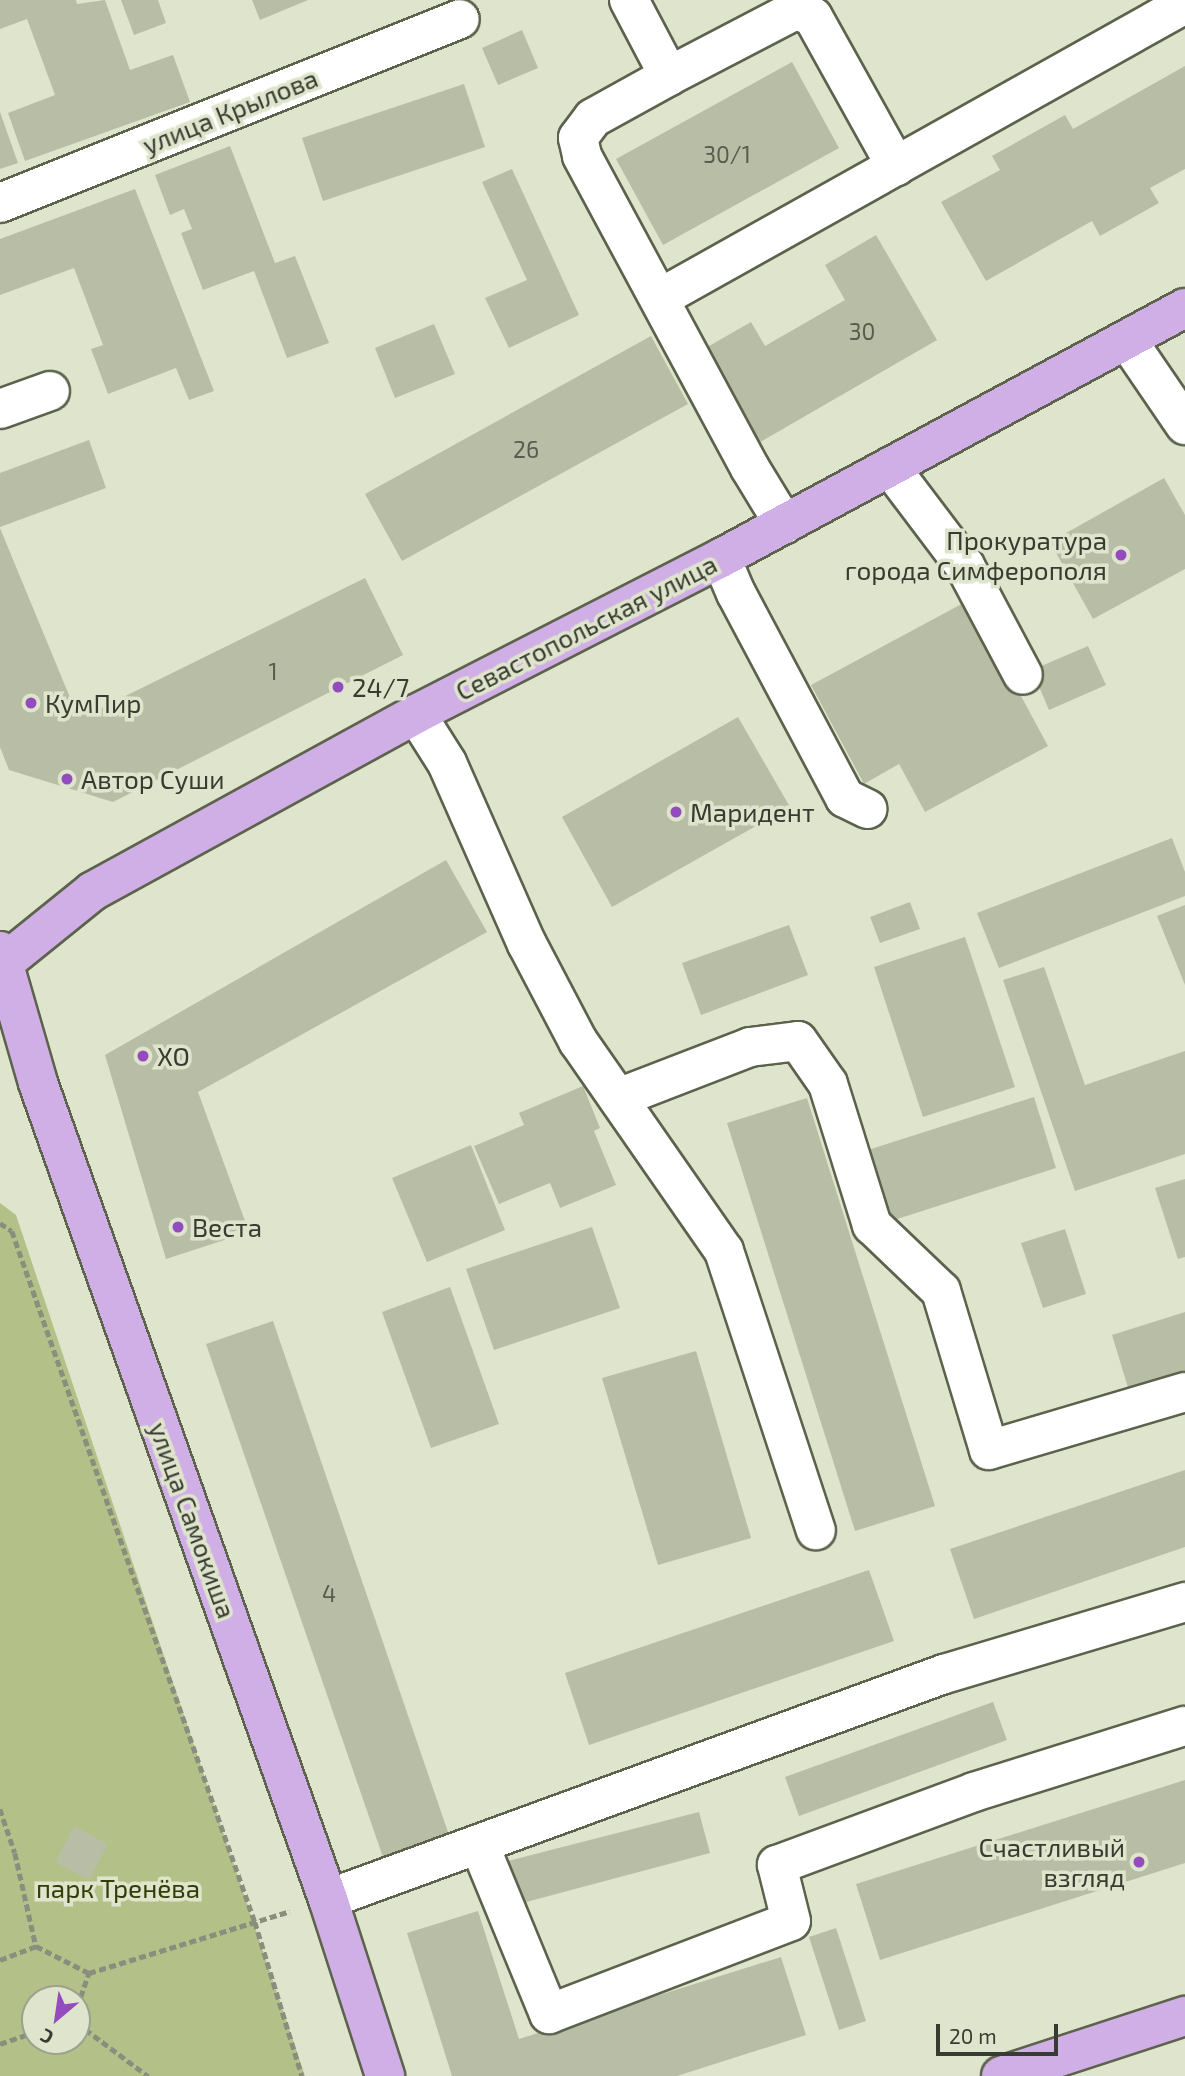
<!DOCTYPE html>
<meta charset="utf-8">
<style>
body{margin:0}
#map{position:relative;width:1185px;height:2076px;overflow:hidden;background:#dfe5cc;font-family:"Exo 2",sans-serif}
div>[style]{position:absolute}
.green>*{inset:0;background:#b3c087}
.building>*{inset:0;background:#b8bea5}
.path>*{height:4.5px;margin-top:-2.25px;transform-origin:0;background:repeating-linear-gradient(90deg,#8a8e7d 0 7px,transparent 0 10.5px)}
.roads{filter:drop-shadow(2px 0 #5c624c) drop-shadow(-2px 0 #5c624c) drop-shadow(0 2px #5c624c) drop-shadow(0 -2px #5c624c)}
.minor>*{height:38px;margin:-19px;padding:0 19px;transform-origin:19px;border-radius:19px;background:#fff}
.major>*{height:38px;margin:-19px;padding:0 19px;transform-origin:19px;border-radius:19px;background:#d0afe6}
.dots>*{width:19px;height:19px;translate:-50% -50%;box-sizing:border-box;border:4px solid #dfe5cc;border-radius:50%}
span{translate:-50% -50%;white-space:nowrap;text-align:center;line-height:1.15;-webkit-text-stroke:7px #dfe5cc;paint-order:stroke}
.number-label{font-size:23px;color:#585c4e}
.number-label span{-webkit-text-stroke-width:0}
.street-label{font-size:26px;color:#383b31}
.poi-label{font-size:26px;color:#383b31}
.right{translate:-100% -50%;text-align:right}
.left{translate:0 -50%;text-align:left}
.park-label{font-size:26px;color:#343d07}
.north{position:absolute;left:21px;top:1985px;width:70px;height:70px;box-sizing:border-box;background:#dfe5cc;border:2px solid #9ca18e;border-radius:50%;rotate:209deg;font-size:19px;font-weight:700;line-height:28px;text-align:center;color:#383b31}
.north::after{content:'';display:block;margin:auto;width:24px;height:32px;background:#934bbe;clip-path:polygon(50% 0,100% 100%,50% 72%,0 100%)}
.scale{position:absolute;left:936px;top:2024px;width:122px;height:32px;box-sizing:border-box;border:4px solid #383b31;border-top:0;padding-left:9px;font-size:21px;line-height:24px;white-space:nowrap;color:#383b31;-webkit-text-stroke:5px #dfe5cc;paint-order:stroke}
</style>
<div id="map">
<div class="green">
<div style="clip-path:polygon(evenodd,0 1203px,16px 1215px,305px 2076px,0 2076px,0 1203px,35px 1999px,77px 1999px,77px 2041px,35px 2041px,35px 1999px)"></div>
</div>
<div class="building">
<div style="clip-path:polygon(0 0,76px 0,77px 4px,105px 0,130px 70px,173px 55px,190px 102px,25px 161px,8px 113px,55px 95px,27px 19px,0 29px)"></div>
<div style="clip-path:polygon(121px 0,158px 0,166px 23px,134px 35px)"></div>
<div style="clip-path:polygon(252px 0,308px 0,260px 20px)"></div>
<div style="clip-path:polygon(522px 30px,538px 68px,498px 85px,482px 48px)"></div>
<div style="clip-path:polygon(792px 62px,839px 148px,663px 245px,616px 159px)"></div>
<div style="clip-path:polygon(1185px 66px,1185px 169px,1150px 188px,1159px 203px,1100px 236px,1092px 221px,986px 281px,941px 202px,1000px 170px,992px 156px,1065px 115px,1073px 129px)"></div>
<div style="clip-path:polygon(464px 84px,485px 147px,323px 201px,302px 138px)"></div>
<div style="clip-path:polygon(0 112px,18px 163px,0 169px)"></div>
<div style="clip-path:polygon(230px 146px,275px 263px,295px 256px,329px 343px,287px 358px,254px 271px,203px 290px,181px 233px,192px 229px,184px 209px,170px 215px,155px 175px)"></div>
<div style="clip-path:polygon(512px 169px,579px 315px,509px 348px,485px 298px,527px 280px,482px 182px)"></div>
<div style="clip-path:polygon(135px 189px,214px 391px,189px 400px,176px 368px,108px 394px,91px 349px,103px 345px,74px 268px,0 295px,0 239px)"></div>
<div style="clip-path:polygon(876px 235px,937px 340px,757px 444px,702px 350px,751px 322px,765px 346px,845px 300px,825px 265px)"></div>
<div style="clip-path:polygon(434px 324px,455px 374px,395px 398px,375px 348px)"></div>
<div style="clip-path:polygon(651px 336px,688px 404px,402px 561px,365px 494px)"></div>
<div style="clip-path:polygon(89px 440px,106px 488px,0 527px,0 473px)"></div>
<div style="clip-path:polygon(1164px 478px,1185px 515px,1185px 569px,1093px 619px,1050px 542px)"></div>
<div style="clip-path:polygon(0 528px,71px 700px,101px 708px,365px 578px,403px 655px,113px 802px,9px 770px,0 747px)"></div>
<div style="clip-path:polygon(969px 600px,1048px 746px,925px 812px,899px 764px,864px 784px,811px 685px)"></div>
<div style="clip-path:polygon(1088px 646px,1106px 685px,1049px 710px,1032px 670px)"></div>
<div style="clip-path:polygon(738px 717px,790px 807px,612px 907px,562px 817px)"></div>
<div style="clip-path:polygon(1172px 838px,1185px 872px,1185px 896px,999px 968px,977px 913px)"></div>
<div style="clip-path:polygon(446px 860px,487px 932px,198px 1092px,249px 1232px,166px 1259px,105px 1055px)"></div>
<div style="clip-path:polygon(910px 902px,920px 929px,880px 943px,870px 917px)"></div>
<div style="clip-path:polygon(1185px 905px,1185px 985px,1157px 916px)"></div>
<div style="clip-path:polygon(789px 925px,808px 975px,701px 1015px,682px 963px)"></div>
<div style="clip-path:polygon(965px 937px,1015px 1087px,923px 1117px,874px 967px)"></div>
<div style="clip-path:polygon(1044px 967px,1085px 1085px,1185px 1051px,1185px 1154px,1075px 1191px,1003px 980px)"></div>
<div style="clip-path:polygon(583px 1086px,600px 1128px,594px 1131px,616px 1185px,560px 1208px,550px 1183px,499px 1204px,474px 1146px,524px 1125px,519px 1113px)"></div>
<div style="clip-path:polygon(1034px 1097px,1056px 1168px,891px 1221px,868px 1150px)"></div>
<div style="clip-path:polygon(807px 1098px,935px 1506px,855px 1531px,727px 1123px)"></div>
<div style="clip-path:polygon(471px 1145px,505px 1230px,427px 1262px,392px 1178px)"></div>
<div style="clip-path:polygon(1185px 1179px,1185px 1257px,1178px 1259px,1155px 1188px)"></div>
<div style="clip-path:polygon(592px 1227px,620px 1308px,494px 1350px,466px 1269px)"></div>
<div style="clip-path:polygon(1065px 1229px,1086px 1294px,1043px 1308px,1021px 1243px)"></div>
<div style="clip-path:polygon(450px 1287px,499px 1424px,431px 1448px,382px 1312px)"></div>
<div style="clip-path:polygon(1185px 1312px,1185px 1374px,1129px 1391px,1112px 1335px)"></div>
<div style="clip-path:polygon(273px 1321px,451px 1841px,385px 1863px,206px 1344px)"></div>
<div style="clip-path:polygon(696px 1351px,751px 1538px,658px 1565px,602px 1378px)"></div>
<div style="clip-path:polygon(1185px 1470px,1185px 1547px,974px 1619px,950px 1549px)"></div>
<div style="clip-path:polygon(869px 1570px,894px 1641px,589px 1745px,565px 1673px)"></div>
<div style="clip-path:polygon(993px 1702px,1007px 1740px,799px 1816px,785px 1777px)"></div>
<div style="clip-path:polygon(1185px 1780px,1185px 1863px,880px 1960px,856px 1884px)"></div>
<div style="clip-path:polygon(699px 1812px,710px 1853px,515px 1905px,504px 1862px)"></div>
<div style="clip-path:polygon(75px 1826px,108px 1844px,89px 1880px,55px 1862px)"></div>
<div style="clip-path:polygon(478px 1911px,519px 2039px,781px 1957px,806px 2035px,677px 2076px,452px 2076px,407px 1933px)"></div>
<div style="clip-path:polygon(836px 1928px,866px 2021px,839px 2030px,809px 1937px)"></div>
</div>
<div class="path">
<div style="left:0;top:1223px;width:14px;rotate:34deg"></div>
<div style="left:12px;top:1231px;width:732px;rotate:70.63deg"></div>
<div style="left:255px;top:1922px;width:161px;rotate:73deg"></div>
<div style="left:0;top:1809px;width:46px;rotate:71.2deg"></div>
<div style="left:15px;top:1853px;width:95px;rotate:77.3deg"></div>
<div style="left:0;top:1960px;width:39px;rotate:-21deg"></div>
<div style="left:36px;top:1946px;width:59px;rotate:27deg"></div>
<div style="left:77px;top:2007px;width:36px;rotate:-71deg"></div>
<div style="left:89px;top:1973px;width:210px;rotate:-17.1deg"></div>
<div style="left:77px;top:2023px;width:89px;rotate:36.7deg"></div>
<div style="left:0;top:2044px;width:37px;rotate:-19deg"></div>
</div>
<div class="roads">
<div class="minor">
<div style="left:629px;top:0;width:86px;rotate:62.2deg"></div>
<div style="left:669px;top:76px;width:87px;rotate:151.1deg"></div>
<div style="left:593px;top:118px;width:25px;rotate:127deg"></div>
<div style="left:578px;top:138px;width:18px;rotate:77deg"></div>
<div style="left:582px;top:156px;width:354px;rotate:61.7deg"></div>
<div style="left:750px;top:468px;width:66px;rotate:58.7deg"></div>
<div style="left:669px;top:76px;width:143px;rotate:-27.5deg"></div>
<div style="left:796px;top:10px;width:18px;rotate:22deg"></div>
<div style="left:813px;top:17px;width:171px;rotate:60.9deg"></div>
<div style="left:0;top:203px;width:495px;rotate:-21.8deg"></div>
<div style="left:660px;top:298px;width:602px;rotate:-29.25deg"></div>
<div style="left:1127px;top:340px;width:103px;rotate:55.7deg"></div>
<div style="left:0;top:409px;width:53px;rotate:-19.8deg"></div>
<div style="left:890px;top:467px;width:124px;rotate:52.9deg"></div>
<div style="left:965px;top:566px;width:123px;rotate:62deg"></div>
<div style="left:721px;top:558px;width:38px;rotate:67deg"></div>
<div style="left:736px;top:593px;width:232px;rotate:62deg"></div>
<div style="left:845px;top:798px;width:25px;rotate:26deg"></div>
<div style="left:416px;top:714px;width:58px;rotate:57.7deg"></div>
<div style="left:447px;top:763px;width:198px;rotate:66.2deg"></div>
<div style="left:527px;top:944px;width:110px;rotate:62.3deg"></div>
<div style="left:578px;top:1041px;width:256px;rotate:55.2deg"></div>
<div style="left:724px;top:1251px;width:294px;rotate:71.8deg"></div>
<div style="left:618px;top:1098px;width:142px;rotate:-21.1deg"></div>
<div style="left:750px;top:1047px;width:48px;rotate:-7.1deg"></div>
<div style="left:798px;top:1041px;width:52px;rotate:55.1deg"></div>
<div style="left:828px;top:1084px;width:148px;rotate:72.7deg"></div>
<div style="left:872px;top:1225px;width:95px;rotate:43.7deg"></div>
<div style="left:941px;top:1291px;width:166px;rotate:73.2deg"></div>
<div style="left:989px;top:1450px;width:204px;rotate:-16.5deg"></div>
<div style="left:479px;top:1844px;width:184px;rotate:67.6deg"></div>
<div style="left:549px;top:2014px;width:259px;rotate:-21deg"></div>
<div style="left:791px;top:1921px;width:58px;rotate:-104deg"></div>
<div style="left:777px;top:1865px;width:210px;rotate:-20.3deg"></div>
<div style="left:974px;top:1792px;width:221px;rotate:-17.4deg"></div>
<div style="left:328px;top:1899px;width:656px;rotate:-20.07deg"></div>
<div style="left:944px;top:1674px;width:252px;rotate:-16.6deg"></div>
</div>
<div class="major">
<div style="left:0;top:951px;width:137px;rotate:73.9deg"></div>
<div style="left:38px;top:1083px;width:866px;rotate:70.44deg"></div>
<div style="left:328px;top:1899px;width:186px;rotate:72.1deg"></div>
<div style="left:0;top:966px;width:119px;rotate:-38.9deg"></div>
<div style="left:93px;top:891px;width:368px;rotate:-28.7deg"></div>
<div style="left:416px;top:714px;width:343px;rotate:-27.1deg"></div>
<div style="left:721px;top:558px;width:527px;rotate:-28.32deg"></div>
<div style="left:1001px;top:2076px;width:194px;rotate:-18.1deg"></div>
</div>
</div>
<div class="dots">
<div style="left:1121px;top:555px;background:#934bbe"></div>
<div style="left:338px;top:687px;background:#934bbe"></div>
<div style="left:31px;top:703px;background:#934bbe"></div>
<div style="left:67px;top:779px;background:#934bbe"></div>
<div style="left:676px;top:812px;background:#934bbe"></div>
<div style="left:143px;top:1056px;background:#934bbe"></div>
<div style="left:178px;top:1227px;background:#934bbe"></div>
<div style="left:1139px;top:1862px;background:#934bbe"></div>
</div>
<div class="number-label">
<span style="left:727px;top:154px">30/1</span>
<span style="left:862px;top:331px">30</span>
<span style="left:526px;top:449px">26</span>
<span style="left:273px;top:671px">1</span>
<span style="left:329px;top:1593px">4</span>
</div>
<div class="street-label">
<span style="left:230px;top:111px;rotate:-22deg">улица Крылова</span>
<span style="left:586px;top:627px;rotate:-27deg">Севастопольская улица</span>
<span style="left:193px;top:1520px;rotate:70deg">улица Самокиша</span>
</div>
<div class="poi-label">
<span class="right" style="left:1107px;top:555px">Прокуратура<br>города Симферополя</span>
<span class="left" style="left:352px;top:687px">24/7</span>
<span class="left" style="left:45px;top:703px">КумПир</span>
<span class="left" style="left:81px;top:779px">Автор Суши</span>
<span class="left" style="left:690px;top:812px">Маридент</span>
<span class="left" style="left:157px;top:1056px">ХО</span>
<span class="left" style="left:192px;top:1227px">Веста</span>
<span class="right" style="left:1125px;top:1862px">Счастливый<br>взгляд</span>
</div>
<div class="park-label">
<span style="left:118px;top:1888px">парк Тренёва</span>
</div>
<div class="north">С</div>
<div class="scale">20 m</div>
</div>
